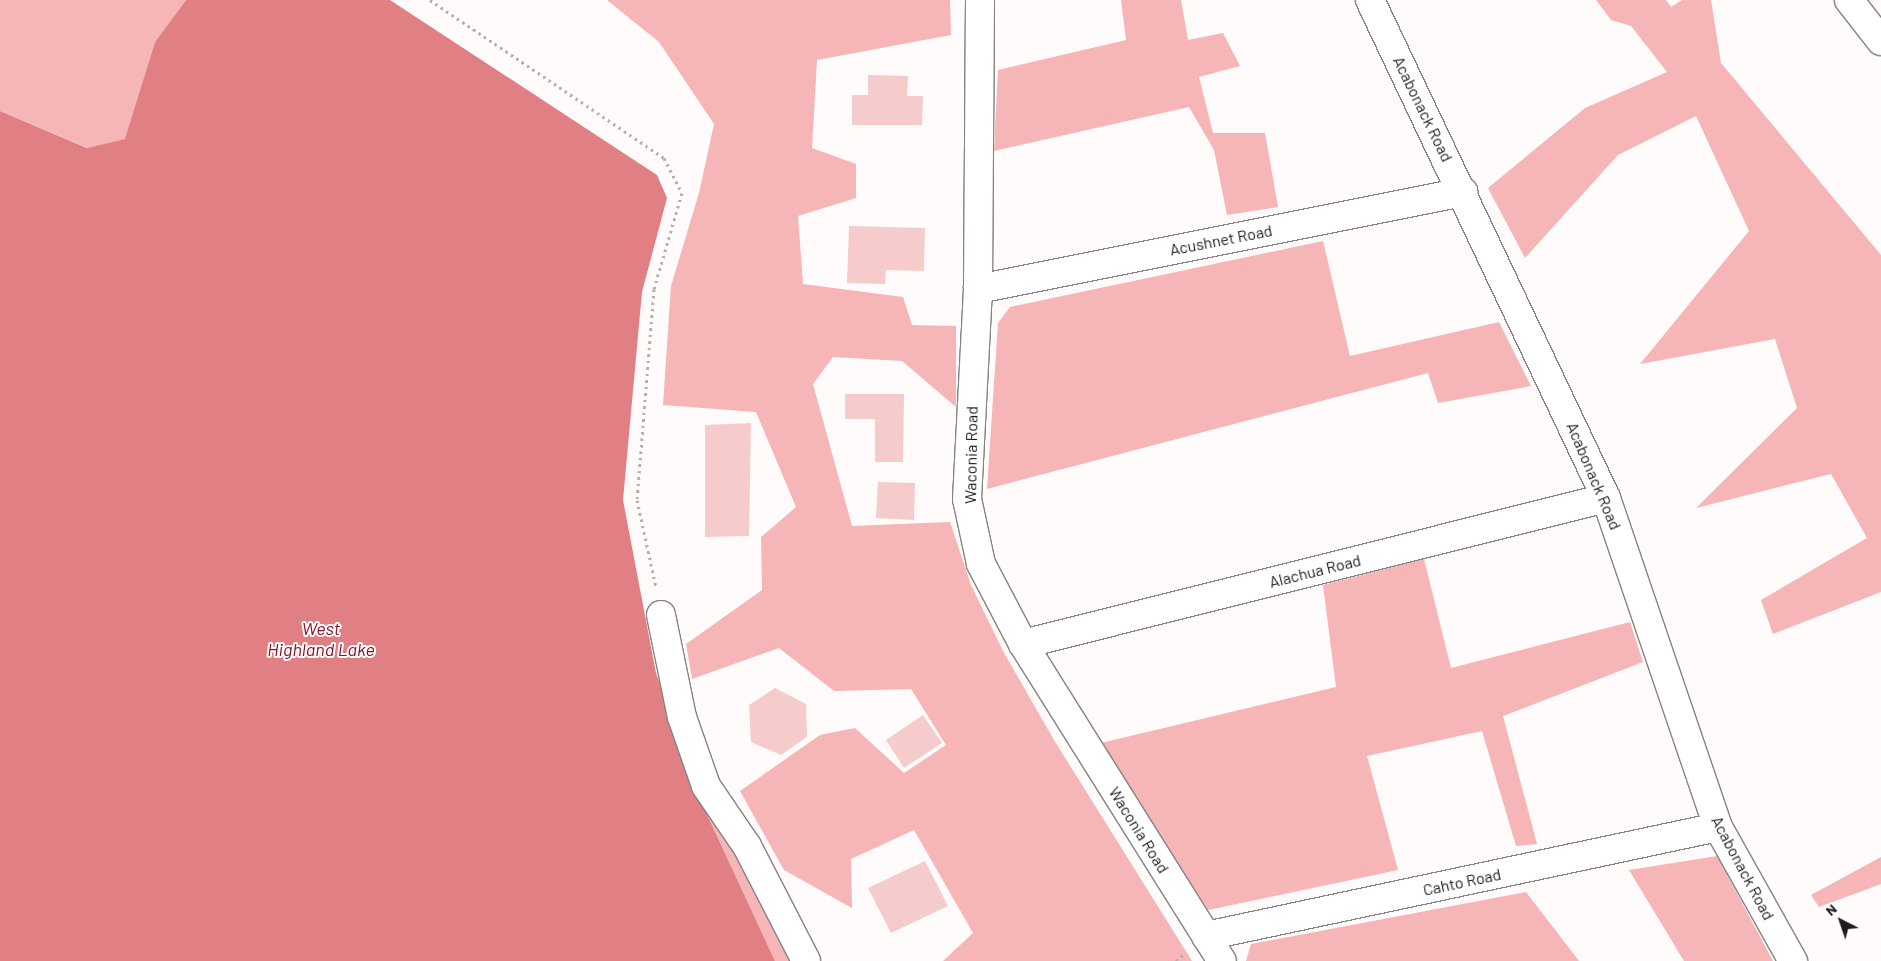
<!DOCTYPE html>
<style>
body{margin:0}
#map{position:relative;width:1881px;height:961px;overflow:hidden;background:#fffbfa;font-family:Barlow,sans-serif}
div>[style]{position:absolute}
.green>*{inset:0;background:#f6b5b6}
.water>*{inset:0;background:#e18084}
.building>*{inset:0;background:#f5cbcb}
.path>*{height:3px;margin-top:-1.5px;transform-origin:0;background:repeating-linear-gradient(90deg,#b2afaf 0 2.5px,transparent 0 6.5px)}
.roads{filter:drop-shadow(1px 0 #868282) drop-shadow(-1px 0 #868282) drop-shadow(0 1px #868282) drop-shadow(0 -1px #868282)}
.minor>*{height:28px;margin:-14px;padding:0 14px;transform-origin:14px;border-radius:14px;background:#fff}
span{translate:-50% -50%;white-space:nowrap;text-align:center;line-height:1.15;-webkit-text-stroke:4px #fff;paint-order:stroke}
.street-label{font-size:16px;color:#1c1b1b}
.water-label{font-size:18px;color:#881228;font-style:italic}
.north{position:absolute;left:1816px;top:896px;width:50px;height:50px;-webkit-text-stroke:4px #fff;paint-order:stroke;rotate:319deg;font-size:14px;font-weight:700;line-height:20px;text-align:center;color:#1c1b1b}
.north::after{content:'';display:block;margin:auto;width:18px;height:22px;background:#1c1b1b;clip-path:polygon(50% 0,100% 100%,50% 72%,0 100%)}
</style>
<div id="map">
<div class="green">
<div style="clip-path:polygon(0 0,186px 0,155px 42px,126px 139px,88px 148px,0 111px)"></div>
<div style="clip-path:polygon(607px 0,950px 0,951px 35px,817px 60px,812px 148px,856px 164px,856px 198px,798px 216px,803px 284px,903px 297px,912px 325px,956px 326px,956px 407px,902px 361px,833px 357px,813px 384px,852px 526px,950px 522px,971px 585px,1003px 651px,1054px 740px,1192px 961px,943px 961px,973px 933px,914px 830px,851px 859px,852px 908px,784px 870px,740px 791px,820px 735px,855px 728px,904px 773px,946px 745px,911px 689px,834px 691px,779px 648px,692px 679px,686px 644px,762px 590px,761px 537px,796px 507px,756px 412px,663px 405px,671px 286px,699px 193px,714px 124px,659px 42px)"></div>
<div style="clip-path:polygon(1121px 0,1181px 0,1188px 40px,1223px 33px,1240px 66px,1199px 77px,1213px 133px,1265px 133px,1278px 207px,1227px 215px,1214px 150px,1189px 107px,994px 151px,998px 70px,1126px 40px)"></div>
<div style="clip-path:polygon(1596px 0,1666px 0,1671px 7px,1682px 0,1711px 0,1721px 63px,1881px 255px,1881px 592px,1773px 634px,1761px 600px,1867px 538px,1831px 474px,1696px 508px,1797px 408px,1775px 339px,1640px 364px,1749px 231px,1696px 116px,1618px 155px,1525px 258px,1488px 188px,1585px 108px,1667px 72px,1631px 26px,1611px 20px)"></div>
<div style="clip-path:polygon(1323px 241px,1350px 356px,1499px 322px,1531px 386px,1438px 403px,1428px 373px,987px 489px,998px 323px,1010px 307px)"></div>
<div style="clip-path:polygon(1424px 559px,1451px 668px,1630px 622px,1643px 662px,1503px 716px,1537px 844px,1516px 846px,1482px 731px,1367px 756px,1398px 870px,1208px 910px,1101px 743px,1336px 687px,1323px 585px)"></div>
<div style="clip-path:polygon(704px 808px,721px 827px,795px 961px,775px 961px)"></div>
<div style="clip-path:polygon(1717px 856px,1773px 961px,1684px 961px,1629px 870px)"></div>
<div style="clip-path:polygon(1881px 857px,1881px 884px,1819px 907px,1811px 895px)"></div>
<div style="clip-path:polygon(1526px 892px,1579px 961px,1246px 961px,1251px 944px)"></div>
</div>
<div class="water">
<div style="clip-path:polygon(186px 0,390px 0,657px 175px,667px 198px,642px 292px,623px 500px,656px 673px,704px 808px,775px 961px,0 961px,0 111px,87px 148px,125px 139px,155px 42px)"></div>
</div>
<div class="building">
<div style="clip-path:polygon(868px 75px,908px 76px,907px 96px,923px 96px,922px 125px,852px 125px,852px 95px,868px 95px)"></div>
<div style="clip-path:polygon(849px 226px,925px 228px,924px 271px,886px 270px,885px 284px,847px 283px)"></div>
<div style="clip-path:polygon(845px 394px,904px 394px,903px 462px,875px 462px,875px 419px,845px 419px)"></div>
<div style="clip-path:polygon(751px 423px,749px 536px,705px 537px,705px 425px)"></div>
<div style="clip-path:polygon(878px 482px,915px 483px,914px 520px,876px 518px)"></div>
<div style="clip-path:polygon(775px 688px,806px 704px,807px 737px,781px 755px,751px 742px,749px 705px)"></div>
<div style="clip-path:polygon(923px 715px,942px 743px,904px 768px,886px 740px)"></div>
<div style="clip-path:polygon(925px 861px,948px 906px,891px 933px,868px 888px)"></div>
</div>
<div class="path">
<div style="left:430px;top:0;width:282px;rotate:34deg"></div>
<div style="left:664px;top:158px;width:39px;rotate:63deg"></div>
<div style="left:682px;top:193px;width:100px;rotate:106.3deg"></div>
<div style="left:654px;top:289px;width:212px;rotate:94.6deg"></div>
<div style="left:637px;top:500px;width:89px;rotate:77.7deg"></div>
<div style="left:1176px;top:961px;width:9px;rotate:-41deg"></div>
</div>
<div class="roads">
<div class="minor">
<div style="left:980px;top:0;width:289px;rotate:90.4deg"></div>
<div style="left:978px;top:289px;width:210px;rotate:93deg"></div>
<div style="left:967px;top:499px;width:66px;rotate:77.8deg"></div>
<div style="left:981px;top:564px;width:90px;rotate:62.3deg"></div>
<div style="left:1023px;top:644px;width:374px;rotate:57.9deg"></div>
<div style="left:1370px;top:0;width:551px;rotate:64.64deg"></div>
<div style="left:1606px;top:498px;width:348px;rotate:71.2deg"></div>
<div style="left:1718px;top:827px;width:154px;rotate:60.8deg"></div>
<div style="left:1849px;top:0;width:52px;rotate:52deg"></div>
<div style="left:978px;top:289px;width:495px;rotate:-11.3deg"></div>
<div style="left:661px;top:615px;width:104px;rotate:78.4deg"></div>
<div style="left:682px;top:717px;width:73px;rotate:70.8deg"></div>
<div style="left:706px;top:786px;width:73px;rotate:55.7deg"></div>
<div style="left:747px;top:846px;width:129px;rotate:62.8deg"></div>
<div style="left:1023px;top:644px;width:601px;rotate:-14.06deg"></div>
<div style="left:1206px;top:936px;width:523px;rotate:-12.02deg"></div>
</div>
</div>
<div class="street-label">
<span style="left:1423px;top:109px;rotate:64deg">Acabonack Road</span>
<span style="left:1221px;top:240px;rotate:-11deg">Acushnet Road</span>
<span style="left:971px;top:455px;rotate:-89deg">Waconia Road</span>
<span style="left:1594px;top:476px;rotate:67deg">Acabonack Road</span>
<span style="left:1315px;top:571px;rotate:-14deg">Alachua Road</span>
<span style="left:1139px;top:830px;rotate:58deg">Waconia Road</span>
<span style="left:1743px;top:868px;rotate:62deg">Acabonack Road</span>
<span style="left:1462px;top:882px;rotate:-12deg">Cahto Road</span>
</div>
<div class="water-label">
<span style="left:321px;top:639px">West<br>Highland Lake</span>
</div>
<div class="north">N</div>
</div>
